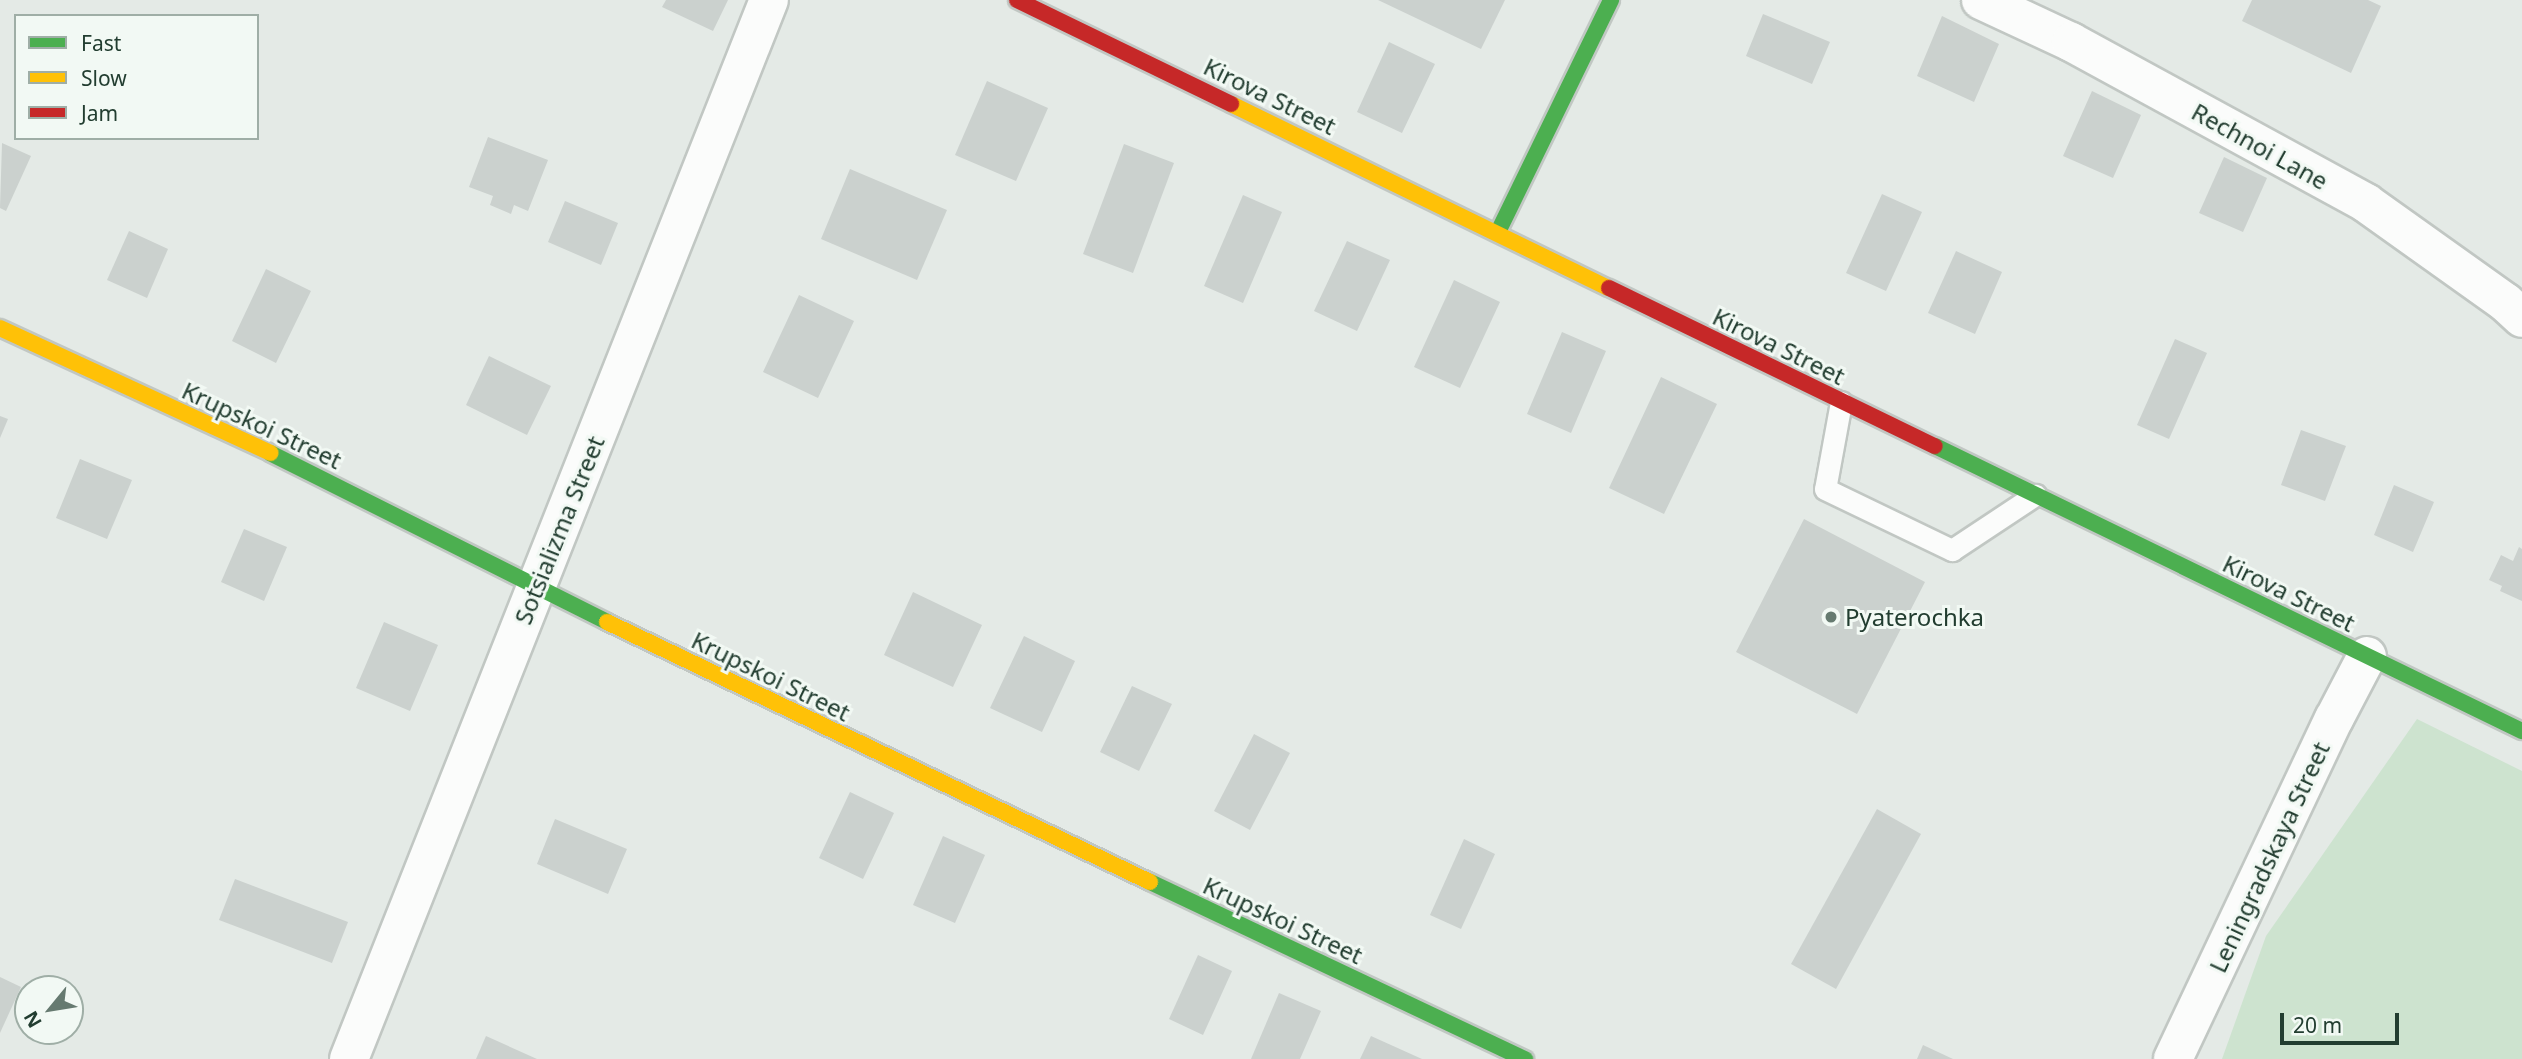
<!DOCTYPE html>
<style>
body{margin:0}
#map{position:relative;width:2522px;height:1059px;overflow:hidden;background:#e4eae6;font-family:"Noto Sans",sans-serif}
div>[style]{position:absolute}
.green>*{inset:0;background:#cde3cf}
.building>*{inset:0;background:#cbd1ce}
.roads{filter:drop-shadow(2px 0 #c1c7c3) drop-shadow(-2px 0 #c1c7c3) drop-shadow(0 2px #c1c7c3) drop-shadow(0 -2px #c1c7c3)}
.lane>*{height:21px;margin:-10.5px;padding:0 10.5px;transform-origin:10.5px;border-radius:10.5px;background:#fbfcfb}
.street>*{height:38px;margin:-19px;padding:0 19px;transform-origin:19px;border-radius:19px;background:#fbfcfb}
.fast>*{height:16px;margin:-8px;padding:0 8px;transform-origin:8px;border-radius:8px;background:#4caf50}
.slow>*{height:16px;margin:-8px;padding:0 8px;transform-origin:8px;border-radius:8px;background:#ffc107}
.jam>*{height:16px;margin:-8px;padding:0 8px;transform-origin:8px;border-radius:8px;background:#c62828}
.dots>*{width:19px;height:19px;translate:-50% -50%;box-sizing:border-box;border:4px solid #f2f9f4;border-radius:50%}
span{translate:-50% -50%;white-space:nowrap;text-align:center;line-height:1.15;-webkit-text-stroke:6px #f2f9f4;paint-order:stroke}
.street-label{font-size:24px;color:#223d30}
.poi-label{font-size:24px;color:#223d30}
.left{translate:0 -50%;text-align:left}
.legend{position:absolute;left:14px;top:14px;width:245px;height:126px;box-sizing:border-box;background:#f2f9f4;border:2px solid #9faea6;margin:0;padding:9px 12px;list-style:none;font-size:21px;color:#223d30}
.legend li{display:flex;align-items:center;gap:14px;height:35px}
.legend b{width:35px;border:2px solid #9faea6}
.north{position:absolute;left:14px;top:975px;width:70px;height:70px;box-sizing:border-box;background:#f2f9f4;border:2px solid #9faea6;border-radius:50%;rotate:240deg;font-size:19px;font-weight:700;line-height:28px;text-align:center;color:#223d30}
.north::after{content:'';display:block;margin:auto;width:24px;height:32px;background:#667a70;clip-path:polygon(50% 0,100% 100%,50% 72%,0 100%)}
.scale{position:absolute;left:2280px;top:1013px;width:119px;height:32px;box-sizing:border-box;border:4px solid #223d30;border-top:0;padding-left:9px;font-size:21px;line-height:24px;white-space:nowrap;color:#223d30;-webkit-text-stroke:5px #f2f9f4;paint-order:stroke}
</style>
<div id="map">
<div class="green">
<div style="clip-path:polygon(2417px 719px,2522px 771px,2522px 1059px,2222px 1059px,2266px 936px)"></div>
</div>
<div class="building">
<div style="clip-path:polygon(666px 0,728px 0,713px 31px,662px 7px)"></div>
<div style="clip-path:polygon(1378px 0,1505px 0,1481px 49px)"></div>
<div style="clip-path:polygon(2252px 0,2368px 0,2381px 6px,2351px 73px,2242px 21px)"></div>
<div style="clip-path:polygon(1763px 14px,1830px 42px,1812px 84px,1746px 56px)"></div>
<div style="clip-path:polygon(1942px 16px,1999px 44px,1974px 102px,1917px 76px)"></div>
<div style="clip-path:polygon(1389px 42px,1435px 64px,1402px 133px,1357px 112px)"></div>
<div style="clip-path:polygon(987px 81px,1048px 108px,1016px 181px,955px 155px)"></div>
<div style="clip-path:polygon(2092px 91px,2141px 115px,2113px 178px,2063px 156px)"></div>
<div style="clip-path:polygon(488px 137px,548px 160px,528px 211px,514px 205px,511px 214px,490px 205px,493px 196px,469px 187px)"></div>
<div style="clip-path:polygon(2px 143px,31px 156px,6px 211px,0 208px)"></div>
<div style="clip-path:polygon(1124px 144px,1174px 163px,1133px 273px,1083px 254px)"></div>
<div style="clip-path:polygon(2224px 157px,2267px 178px,2243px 232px,2199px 213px)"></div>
<div style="clip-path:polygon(850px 169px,947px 210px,917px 280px,821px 239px)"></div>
<div style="clip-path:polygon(1882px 194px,1922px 212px,1886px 291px,1846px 273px)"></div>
<div style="clip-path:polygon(1243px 195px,1282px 212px,1243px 303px,1204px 286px)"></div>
<div style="clip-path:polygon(565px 201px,618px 223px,601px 265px,548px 242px)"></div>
<div style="clip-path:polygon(129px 231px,168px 249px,147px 298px,107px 280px)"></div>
<div style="clip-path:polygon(1347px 241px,1390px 260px,1357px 331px,1314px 311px)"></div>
<div style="clip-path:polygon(1956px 251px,2002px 272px,1975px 334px,1928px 313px)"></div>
<div style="clip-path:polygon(266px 269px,311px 291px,276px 363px,232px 341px)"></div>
<div style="clip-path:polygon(1454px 280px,1500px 302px,1460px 388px,1414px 367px)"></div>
<div style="clip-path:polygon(799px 295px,854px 321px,818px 398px,763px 372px)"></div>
<div style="clip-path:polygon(1562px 332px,1606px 351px,1571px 433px,1527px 414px)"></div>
<div style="clip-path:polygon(2175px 339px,2207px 353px,2169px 439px,2137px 425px)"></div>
<div style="clip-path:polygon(489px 356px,551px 386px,527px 435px,466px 405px)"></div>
<div style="clip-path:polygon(1661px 377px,1717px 404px,1664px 514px,1609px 488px)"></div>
<div style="clip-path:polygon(0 416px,8px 419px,0 438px)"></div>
<div style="clip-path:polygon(2301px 430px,2346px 446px,2325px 501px,2281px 485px)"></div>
<div style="clip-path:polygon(80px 459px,132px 480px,107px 539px,56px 518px)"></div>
<div style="clip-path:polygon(2394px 485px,2434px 502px,2413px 552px,2374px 535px)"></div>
<div style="clip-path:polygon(1804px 519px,1925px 582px,1857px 714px,1736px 652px)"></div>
<div style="clip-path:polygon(244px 529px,287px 547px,264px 601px,221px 582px)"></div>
<div style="clip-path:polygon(2519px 547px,2522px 549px,2522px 601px,2500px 591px,2502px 586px,2489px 580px,2501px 555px,2513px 561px)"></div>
<div style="clip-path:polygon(913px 592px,982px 625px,953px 687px,884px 655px)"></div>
<div style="clip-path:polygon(384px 622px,438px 645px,410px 711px,356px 688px)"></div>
<div style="clip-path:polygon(1024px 636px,1075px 661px,1042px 732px,990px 708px)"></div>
<div style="clip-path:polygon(1132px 686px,1172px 704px,1139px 771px,1100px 752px)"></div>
<div style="clip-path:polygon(1254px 734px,1290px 753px,1250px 830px,1214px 811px)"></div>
<div style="clip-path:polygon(850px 792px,894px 813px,863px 879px,819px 858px)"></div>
<div style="clip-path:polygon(1877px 809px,1921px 834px,1836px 989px,1791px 964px)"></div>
<div style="clip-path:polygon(555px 819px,627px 849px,608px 894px,537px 864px)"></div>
<div style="clip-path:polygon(943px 836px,985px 855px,955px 923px,913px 905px)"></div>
<div style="clip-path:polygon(1464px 839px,1495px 854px,1461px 929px,1430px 915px)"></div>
<div style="clip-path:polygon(235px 879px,348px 922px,332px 963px,219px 920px)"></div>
<div style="clip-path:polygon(1198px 955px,1232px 971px,1203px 1035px,1169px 1019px)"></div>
<div style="clip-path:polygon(0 977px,21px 987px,0 1033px)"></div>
<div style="clip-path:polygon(1279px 993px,1321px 1011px,1300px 1059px,1251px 1059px)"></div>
<div style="clip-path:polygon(486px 1036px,537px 1059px,476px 1059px)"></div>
<div style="clip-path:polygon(1371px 1036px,1422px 1059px,1360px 1059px)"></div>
<div style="clip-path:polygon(1923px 1045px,1953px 1059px,1917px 1059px)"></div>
</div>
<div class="roads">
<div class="lane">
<div style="left:1841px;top:402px;width:88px;rotate:100.4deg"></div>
<div style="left:1825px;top:489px;width:141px;rotate:25.7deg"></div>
<div style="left:1952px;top:550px;width:100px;rotate:-33.5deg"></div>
</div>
<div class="street">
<div style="left:1981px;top:0;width:99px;rotate:25deg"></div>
<div style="left:2071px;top:42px;width:336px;rotate:28.6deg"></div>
<div style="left:2366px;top:203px;width:171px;rotate:35.5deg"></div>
<div style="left:2505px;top:302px;width:23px;rotate:43deg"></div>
<div style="left:349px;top:1059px;width:1139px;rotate:-68.37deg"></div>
<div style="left:2173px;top:1059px;width:376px;rotate:-64.7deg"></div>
<div style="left:2334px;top:719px;width:71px;rotate:-62.4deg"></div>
</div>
<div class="fast">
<div style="left:1498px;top:232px;width:258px;rotate:-64deg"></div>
<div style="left:1935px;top:446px;width:653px;rotate:25.9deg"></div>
<div style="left:270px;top:453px;width:377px;rotate:26.6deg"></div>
<div style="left:1150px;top:882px;width:415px;rotate:25.3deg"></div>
</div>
<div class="slow">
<div style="left:1231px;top:104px;width:420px;rotate:26deg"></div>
<div style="left:0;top:328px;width:298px;rotate:24.8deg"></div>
<div style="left:607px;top:622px;width:602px;rotate:25.59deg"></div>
</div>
<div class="jam">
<div style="left:1017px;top:0;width:238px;rotate:25.9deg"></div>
<div style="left:1609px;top:288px;width:362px;rotate:25.9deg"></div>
</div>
</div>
<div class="dots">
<div style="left:1831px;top:617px;background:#667a70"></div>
</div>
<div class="street-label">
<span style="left:1270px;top:96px;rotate:26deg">Kirova Street</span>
<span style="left:2260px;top:146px;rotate:29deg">Rechnoi Lane</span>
<span style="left:1779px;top:346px;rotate:26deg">Kirova Street</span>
<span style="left:262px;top:425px;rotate:25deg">Krupskoi Street</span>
<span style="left:559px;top:530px;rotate:-68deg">Sotsializma Street</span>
<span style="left:2289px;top:593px;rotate:26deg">Kirova Street</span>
<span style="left:771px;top:676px;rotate:26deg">Krupskoi Street</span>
<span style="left:2269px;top:857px;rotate:-65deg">Leningradskaya Street</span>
<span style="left:1283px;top:920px;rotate:25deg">Krupskoi Street</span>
</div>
<div class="poi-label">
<span class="left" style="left:1845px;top:617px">Pyaterochka</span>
</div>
<ul class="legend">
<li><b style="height:9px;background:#4caf50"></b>Fast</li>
<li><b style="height:9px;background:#ffc107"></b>Slow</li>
<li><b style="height:9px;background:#c62828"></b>Jam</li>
</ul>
<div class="north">N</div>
<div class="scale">20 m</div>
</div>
